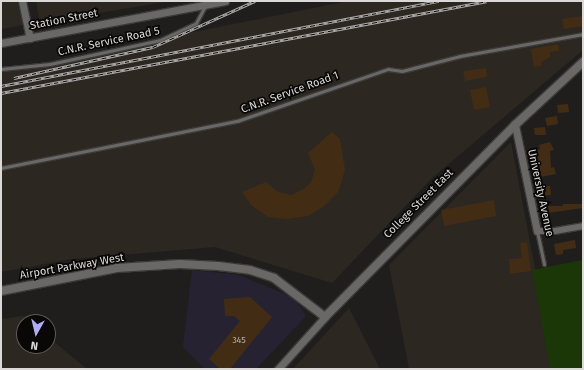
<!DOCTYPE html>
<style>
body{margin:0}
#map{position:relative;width:584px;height:370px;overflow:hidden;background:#201e1c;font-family:"Fira Sans",sans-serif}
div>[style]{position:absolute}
.commercial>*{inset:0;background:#272232}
.built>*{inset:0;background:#2c2721}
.green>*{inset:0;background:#1c3707}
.building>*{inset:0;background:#422d14}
.roads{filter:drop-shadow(1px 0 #3b3a39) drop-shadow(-1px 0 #3b3a39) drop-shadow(0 1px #3b3a39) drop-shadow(0 -1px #3b3a39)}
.service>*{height:3px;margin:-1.5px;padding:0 1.5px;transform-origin:1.5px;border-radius:1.5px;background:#6a6866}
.minor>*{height:6px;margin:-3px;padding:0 3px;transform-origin:3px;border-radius:3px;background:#6a6866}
.tertiary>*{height:7px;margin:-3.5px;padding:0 3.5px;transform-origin:3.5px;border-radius:3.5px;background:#6a6866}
.secondary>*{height:8px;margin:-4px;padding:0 4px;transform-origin:4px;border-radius:4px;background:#6a6866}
.rail>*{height:3px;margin-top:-1.5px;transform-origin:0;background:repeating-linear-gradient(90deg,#090807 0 4.5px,#afadac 0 9px);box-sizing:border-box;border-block:1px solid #afadac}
span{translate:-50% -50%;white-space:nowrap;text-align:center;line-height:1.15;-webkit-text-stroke:3.5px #090807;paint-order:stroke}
.number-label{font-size:9px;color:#b5aea7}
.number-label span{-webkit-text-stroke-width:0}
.street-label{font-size:11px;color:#dbd9d8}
.frame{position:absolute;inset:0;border:2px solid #dbd9d8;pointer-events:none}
.north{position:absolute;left:16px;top:314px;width:40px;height:40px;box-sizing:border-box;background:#090807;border:1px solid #5d5c5b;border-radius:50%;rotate:188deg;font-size:11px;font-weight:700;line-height:16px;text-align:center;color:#dbd9d8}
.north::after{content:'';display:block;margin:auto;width:14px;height:18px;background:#b2adf9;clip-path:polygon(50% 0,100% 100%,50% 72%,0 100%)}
</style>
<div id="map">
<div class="commercial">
<div style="clip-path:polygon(192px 270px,239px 275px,294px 298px,306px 316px,256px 369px,205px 369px,183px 347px)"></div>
</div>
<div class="built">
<div style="clip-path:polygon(1px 1px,17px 1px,23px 25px,1px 29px)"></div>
<div style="clip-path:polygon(36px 1px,171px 1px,40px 23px)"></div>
<div style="clip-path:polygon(348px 1px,583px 1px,583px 50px,432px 178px,332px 283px,215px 247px,72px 259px,1px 272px,1px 71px)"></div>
<div style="clip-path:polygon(511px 142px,554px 369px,409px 369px,389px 265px)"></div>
<div style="clip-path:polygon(349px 308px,380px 369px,293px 369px)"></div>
<div style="clip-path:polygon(23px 316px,30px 322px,24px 322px,24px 346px,48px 346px,48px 337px,87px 369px,1px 369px,1px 319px)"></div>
</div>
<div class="green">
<div style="clip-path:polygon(583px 260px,583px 369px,550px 369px,532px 270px)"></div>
</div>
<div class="building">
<div style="clip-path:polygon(583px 16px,583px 26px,564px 29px,562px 19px)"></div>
<div style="clip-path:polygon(558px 44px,559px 51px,550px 52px,550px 57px,541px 62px,541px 66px,534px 67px,531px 49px)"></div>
<div style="clip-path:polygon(486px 68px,487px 77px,465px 81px,463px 71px)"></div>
<div style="clip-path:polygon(486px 87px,490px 107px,474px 110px,470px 90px)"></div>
<div style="clip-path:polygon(568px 104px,569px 112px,558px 113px,557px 105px)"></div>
<div style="clip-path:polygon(557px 116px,558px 124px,547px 126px,545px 118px)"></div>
<div style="clip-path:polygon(545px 127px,546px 135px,535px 135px,534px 128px)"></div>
<div style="clip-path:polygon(332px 132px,340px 139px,345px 170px,338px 192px,323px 207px,308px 216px,286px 219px,268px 217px,251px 205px,242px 192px,266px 182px,278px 192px,292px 195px,305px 188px,311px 182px,315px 170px,308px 153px)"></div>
<div style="clip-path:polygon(550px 142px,554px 150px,550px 151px,551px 168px,554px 167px,556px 174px,541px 177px,537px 150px,540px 149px,539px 145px)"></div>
<div style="clip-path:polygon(541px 186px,550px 186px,551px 195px,542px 196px)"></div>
<div style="clip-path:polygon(494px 200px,496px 216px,444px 226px,441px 210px)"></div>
<div style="clip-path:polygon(563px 204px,583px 204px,583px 208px,548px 213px,548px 206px,563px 206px)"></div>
<div style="clip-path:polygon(575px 240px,576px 248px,563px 250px,563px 254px,556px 255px,554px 244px)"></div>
<div style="clip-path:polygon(527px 242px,531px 271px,510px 274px,509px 259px,522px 258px,520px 243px)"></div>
<div style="clip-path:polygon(250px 297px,272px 317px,230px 369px,220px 369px,209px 359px,240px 321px,234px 316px,225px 316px,224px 299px)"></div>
</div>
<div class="roads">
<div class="service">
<div style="left:1px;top:69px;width:49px;rotate:-5.8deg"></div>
<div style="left:50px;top:64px;width:113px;rotate:-12.3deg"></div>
<div style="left:160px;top:40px;width:40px;rotate:-25deg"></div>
<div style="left:196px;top:23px;width:19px;rotate:-62deg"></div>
<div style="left:1px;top:168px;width:241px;rotate:-11.3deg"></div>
<div style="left:237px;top:121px;width:160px;rotate:-19deg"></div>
<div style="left:388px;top:69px;width:14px;rotate:8deg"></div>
<div style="left:402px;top:71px;width:60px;rotate:-14.5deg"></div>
<div style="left:460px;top:56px;width:125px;rotate:-10.1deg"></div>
<div style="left:537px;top:231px;width:34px;rotate:78deg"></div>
</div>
<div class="minor">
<div style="left:537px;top:231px;width:18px"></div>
<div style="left:555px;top:231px;width:28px;rotate:-10deg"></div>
</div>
<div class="tertiary">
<div style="left:22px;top:1px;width:38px;rotate:78deg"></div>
<div style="left:1px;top:43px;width:228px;rotate:-10.6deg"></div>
<div style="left:515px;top:125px;width:108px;rotate:78.3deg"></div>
<div style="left:278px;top:369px;width:70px;rotate:-47.9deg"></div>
</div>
<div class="secondary">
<div style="left:1px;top:291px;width:118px;rotate:-11.2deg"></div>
<div style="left:117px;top:268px;width:63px;rotate:-3.6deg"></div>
<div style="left:180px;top:264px;width:38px;rotate:3deg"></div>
<div style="left:218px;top:266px;width:32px;rotate:7deg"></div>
<div style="left:250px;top:270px;width:25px;rotate:18deg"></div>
<div style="left:274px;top:278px;width:64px;rotate:37.4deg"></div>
<div style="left:325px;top:317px;width:270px;rotate:-45.3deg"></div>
<div style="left:515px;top:125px;width:93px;rotate:-42.8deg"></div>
</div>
</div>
<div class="rail">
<div style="left:14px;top:78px;width:142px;rotate:-12.6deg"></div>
<div style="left:153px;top:47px;width:112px;rotate:-24.3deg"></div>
<div style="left:1px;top:86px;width:446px;rotate:-11deg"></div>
<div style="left:1px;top:93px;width:494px;rotate:-10.7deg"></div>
</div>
<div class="number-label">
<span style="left:239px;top:340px">345</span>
</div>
<div class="street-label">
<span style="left:64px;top:20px;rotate:-11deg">Station Street</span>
<span style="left:109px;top:42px;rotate:-12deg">C.N.R. Service Road 5</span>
<span style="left:290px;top:93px;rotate:-20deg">C.N.R. Service Road 1</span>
<span style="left:540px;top:193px;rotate:78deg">University Avenue</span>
<span style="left:419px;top:204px;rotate:-45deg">College Street East</span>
<span style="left:72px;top:267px;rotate:-10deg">Airport Parkway West</span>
</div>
<div class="frame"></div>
<div class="north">N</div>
</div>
